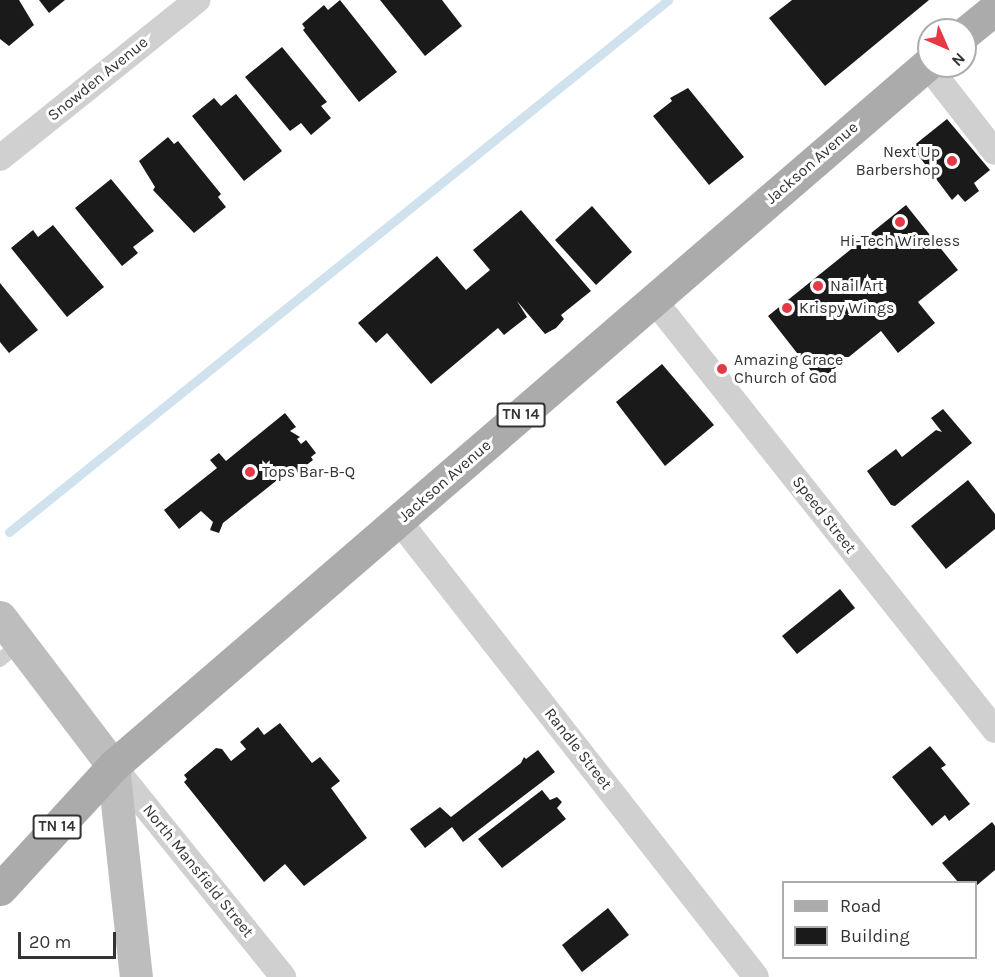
<!DOCTYPE html>
<style>
body{margin:0}
#map{position:relative;width:995px;height:977px;overflow:hidden;background:#fff;font-family:Karla,sans-serif}
div>[style]{position:absolute}
.stream>*{height:9px;margin:-4.5px;padding:0 4.5px;transform-origin:4.5px;border-radius:4.5px;background:#cfe2ee}
.building>*{inset:0;background:#1a1a1a}
.lane>*{height:14px;margin:-7px;padding:0 7px;transform-origin:7px;border-radius:7px;background:#d0d0d0}
.street>*{height:26px;margin:-13px;padding:0 13px;transform-origin:13px;border-radius:13px;background:#d0d0d0}
.secondary>*{height:33px;margin:-16.5px;padding:0 16.5px;transform-origin:16.5px;border-radius:16.5px;background:#bdbdbd}
.primary>*{height:33px;margin:-16.5px;padding:0 16.5px;transform-origin:16.5px;border-radius:16.5px;background:#ababab}
.dots>*{width:16px;height:16px;translate:-50% -50%;box-sizing:border-box;border:3px solid #fff;border-radius:50%}
span{translate:-50% -50%;white-space:nowrap;text-align:center;line-height:1.15;-webkit-text-stroke:6px #fff;paint-order:stroke}
.shield-label span{padding:2px 4px;background:#fff;border:2px solid;border-radius:4px;-webkit-text-stroke-width:0}
.shield-label{font-size:15px;color:#333;font-weight:700}
.street-label{font-size:16px;color:#333}
.poi-label{font-size:16px;color:#333}
.right{translate:-100% -50%;text-align:right}
.left{translate:0 -50%;text-align:left}
.legend{position:absolute;left:782px;top:881px;width:195px;height:78px;box-sizing:border-box;background:#fff;border:2px solid #adadad;margin:0;padding:8px 10px;list-style:none;font-size:18px;color:#333}
.legend li{display:flex;align-items:center;gap:12px;height:30px}
.legend b{width:30px;border:2px solid #adadad}
.north{position:absolute;left:917px;top:18px;width:60px;height:60px;box-sizing:border-box;background:#fff;border:2px solid #adadad;border-radius:50%;rotate:135deg;font-size:16px;font-weight:700;line-height:24px;text-align:center;color:#333}
.north::after{content:'';display:block;margin:auto;width:21px;height:27px;background:#e63946;clip-path:polygon(50% 0,100% 100%,50% 72%,0 100%)}
.scale{position:absolute;left:18px;top:932px;width:98px;height:27px;box-sizing:border-box;border:3px solid #333;border-top:0;padding-left:8px;font-size:18px;line-height:21px;white-space:nowrap;color:#333;-webkit-text-stroke:4px #fff;paint-order:stroke}
</style>
<div id="map">
<div class="stream">
<div style="left:9px;top:532px;width:847px;rotate:-38.91deg"></div>
</div>
<div class="building">
<div style="clip-path:polygon(0 0,19px 0,34px 25px,9px 46px,0 39px)"></div>
<div style="clip-path:polygon(39px 0,65px 0,49px 13px)"></div>
<div style="clip-path:polygon(340px 0,397px 72px,359px 102px,303px 30px,305px 28px,302px 24px,324px 5px,328px 10px)"></div>
<div style="clip-path:polygon(380px 0,442px 0,462px 26px,425px 56px)"></div>
<div style="clip-path:polygon(792px 0,929px 0,825px 86px,769px 18px)"></div>
<div style="clip-path:polygon(282px 47px,327px 102px,321px 106px,331px 118px,311px 135px,301px 123px,290px 131px,245px 77px)"></div>
<div style="clip-path:polygon(688px 88px,744px 157px,709px 185px,653px 116px,672px 101px,670px 98px)"></div>
<div style="clip-path:polygon(236px 94px,282px 151px,244px 181px,192px 116px,214px 98px,221px 106px)"></div>
<div style="clip-path:polygon(947px 119px,990px 170px,974px 183px,979px 191px,965px 202px,958px 194px,952px 200px,912px 147px)"></div>
<div style="clip-path:polygon(168px 137px,174px 144px,178px 141px,221px 194px,218px 197px,226px 207px,194px 233px,153px 190px,155px 187px,139px 161px)"></div>
<div style="clip-path:polygon(111px 179px,154px 231px,133px 247px,138px 253px,122px 266px,75px 208px)"></div>
<div style="clip-path:polygon(906px 205px,958px 270px,918px 302px,935px 323px,898px 353px,881px 331px,819px 381px,768px 316px)"></div>
<div style="clip-path:polygon(592px 206px,632px 252px,596px 285px,555px 240px)"></div>
<div style="clip-path:polygon(521px 210px,591px 291px,561px 315px,564px 319px,556px 328px,545px 334px,517px 301px,527px 317px,504px 335px,498px 328px,431px 384px,387px 333px,376px 343px,358px 323px,437px 256px,466px 290px,490px 270px,473px 250px)"></div>
<div style="clip-path:polygon(53px 225px,104px 287px,67px 317px,11px 248px,33px 230px,38px 237px)"></div>
<div style="clip-path:polygon(0 283px,38px 330px,9px 353px,0 342px)"></div>
<div style="clip-path:polygon(662px 364px,714px 425px,665px 466px,616px 402px)"></div>
<div style="clip-path:polygon(943px 409px,972px 443px,895px 506px,891px 505px,867px 471px,896px 449px,902px 457px,936px 430px,942px 432px,931px 418px)"></div>
<div style="clip-path:polygon(285px 413px,296px 427px,290px 431px,300px 437px,297px 439px,301px 444px,306px 440px,316px 453px,311px 457px,313px 460px,295px 474px,291px 469px,223px 523px,219px 533px,210px 530px,213px 522px,201px 511px,179px 529px,164px 510px,217px 468px,210px 460px,219px 453px,226px 461px)"></div>
<div style="clip-path:polygon(968px 480px,995px 514px,995px 529px,946px 569px,911px 526px)"></div>
<div style="clip-path:polygon(840px 589px,855px 608px,797px 654px,782px 636px)"></div>
<div style="clip-path:polygon(280px 723px,312px 763px,320px 757px,340px 781px,331px 788px,367px 838px,304px 886px,285px 864px,264px 882px,184px 782px,187px 779px,184px 775px,216px 748px,222px 749px,231px 761px,246px 749px,240px 742px,258px 727px,264px 735px)"></div>
<div style="clip-path:polygon(930px 746px,946px 765px,941px 768px,970px 804px,949px 821px,945px 815px,932px 826px,892px 777px)"></div>
<div style="clip-path:polygon(538px 750px,555px 772px,463px 842px,452px 827px,425px 848px,410px 829px,440px 807px,451px 817px,521px 763px,524px 757px,526px 759px)"></div>
<div style="clip-path:polygon(542px 790px,550px 800px,557px 797px,562px 802px,557px 808px,566px 819px,502px 868px,478px 839px)"></div>
<div style="clip-path:polygon(992px 822px,995px 826px,995px 870px,976px 886px,976px 882px,958px 882px,942px 863px)"></div>
<div style="clip-path:polygon(608px 908px,629px 935px,582px 972px,562px 945px)"></div>
</div>
<div class="lane">
<div style="left:0;top:660px;width:26px;rotate:-40deg"></div>
</div>
<div class="street">
<div style="left:927px;top:65px;width:110px;rotate:52deg"></div>
<div style="left:0;top:158px;width:253px;rotate:-38.7deg"></div>
<div style="left:653px;top:299px;width:550px;rotate:51.57deg"></div>
<div style="left:399px;top:521px;width:579px;rotate:51.94deg"></div>
<div style="left:113px;top:766px;width:271px;rotate:51.1deg"></div>
</div>
<div class="secondary">
<div style="left:0;top:617px;width:187px;rotate:52.8deg"></div>
<div style="left:113px;top:766px;width:212px;rotate:83.8deg"></div>
</div>
<div class="primary">
<div style="left:965px;top:33px;width:38px;rotate:-39deg"></div>
<div style="left:0;top:889px;width:167px;rotate:-47.4deg"></div>
<div style="left:113px;top:766px;width:1077px;rotate:-40.75deg"></div>
</div>
<div class="dots">
<div style="left:952px;top:161px;background:#e63946"></div>
<div style="left:900px;top:222px;background:#e63946"></div>
<div style="left:818px;top:286px;background:#e63946"></div>
<div style="left:787px;top:308px;background:#e63946"></div>
<div style="left:722px;top:369px;background:#e63946"></div>
<div style="left:250px;top:472px;background:#e63946"></div>
</div>
<div class="shield-label">
<span style="left:521px;top:415px">TN 14</span>
<span style="left:57px;top:827px">TN 14</span>
</div>
<div class="street-label">
<span style="left:98px;top:79px;rotate:-39deg">Snowden Avenue</span>
<span style="left:812px;top:163px;rotate:-41deg">Jackson Avenue</span>
<span style="left:445px;top:481px;rotate:-41deg">Jackson Avenue</span>
<span style="left:824px;top:515px;rotate:52deg">Speed Street</span>
<span style="left:578px;top:749px;rotate:52deg">Randle Street</span>
<span style="left:198px;top:871px;rotate:51deg">North Mansfield Street</span>
</div>
<div class="poi-label">
<span class="right" style="left:940px;top:161px">Next Up<br>Barbershop</span>
<span style="left:900px;top:241px">Hi-Tech Wireless</span>
<span class="left" style="left:830px;top:286px">Nail Art</span>
<span class="left" style="left:799px;top:308px">Krispy Wings</span>
<span class="left" style="left:734px;top:369px">Amazing Grace<br>Church of God</span>
<span class="left" style="left:262px;top:472px">Tops Bar-B-Q</span>
</div>
<ul class="legend">
<li><b style="height:8px;background:#ababab"></b>Road</li>
<li><b style="height:16px;background:#1a1a1a"></b>Building</li>
</ul>
<div class="north">N</div>
<div class="scale">20 m</div>
</div>
